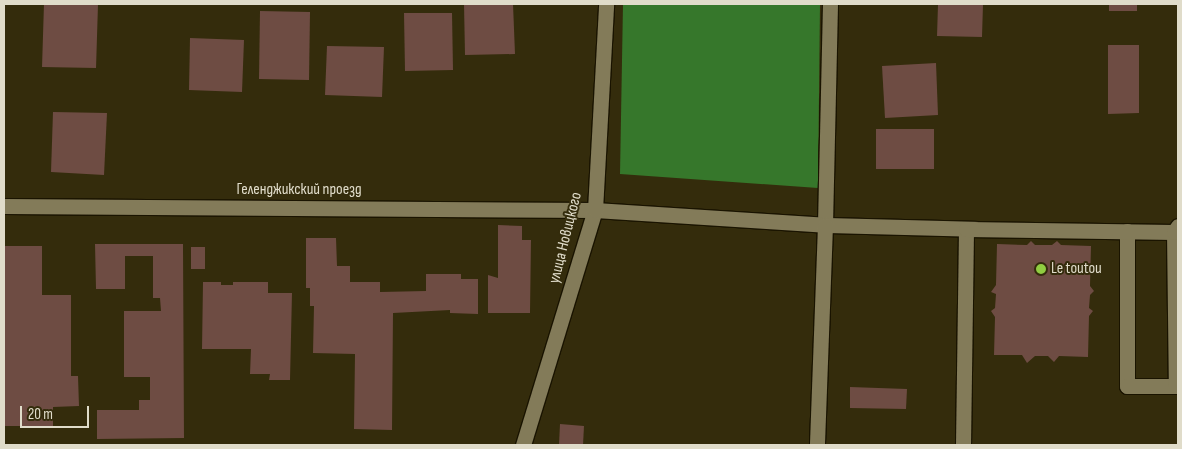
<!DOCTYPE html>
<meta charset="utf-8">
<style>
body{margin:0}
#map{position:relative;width:1182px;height:449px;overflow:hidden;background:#342c0c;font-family:"Sofia Sans Condensed",sans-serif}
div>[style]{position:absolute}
.forest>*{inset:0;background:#36772b}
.building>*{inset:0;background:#6e4c43}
.roads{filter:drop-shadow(1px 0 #1a1400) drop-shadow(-1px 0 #1a1400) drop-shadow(0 1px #1a1400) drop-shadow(0 -1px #1a1400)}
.minor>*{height:15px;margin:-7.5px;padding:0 7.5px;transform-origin:7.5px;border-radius:7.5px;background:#837b59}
.dots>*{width:14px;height:14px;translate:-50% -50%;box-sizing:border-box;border:2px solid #342c0c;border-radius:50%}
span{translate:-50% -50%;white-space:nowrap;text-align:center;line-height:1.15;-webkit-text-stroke:4px #342c0c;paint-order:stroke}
.street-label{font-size:16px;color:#e0dcca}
.poi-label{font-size:16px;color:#e0dcca}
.left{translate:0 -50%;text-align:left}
.frame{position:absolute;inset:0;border:5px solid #e0dcca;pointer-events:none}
.scale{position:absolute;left:20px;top:406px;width:69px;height:22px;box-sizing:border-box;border:2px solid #e0dcca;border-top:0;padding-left:6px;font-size:15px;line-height:18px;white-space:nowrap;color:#e0dcca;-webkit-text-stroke:4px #342c0c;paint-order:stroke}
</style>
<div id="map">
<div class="forest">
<div style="clip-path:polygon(623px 4px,820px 4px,818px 188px,620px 174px)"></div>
</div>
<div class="building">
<div style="clip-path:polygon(44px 4px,98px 4px,96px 68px,42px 67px)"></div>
<div style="clip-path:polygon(464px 4px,513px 4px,515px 54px,465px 55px)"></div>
<div style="clip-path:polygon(938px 4px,983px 4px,982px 37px,937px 36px)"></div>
<div style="clip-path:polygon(1109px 4px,1137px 4px,1137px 11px,1109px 11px)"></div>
<div style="clip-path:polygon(260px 11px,310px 12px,309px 80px,259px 79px)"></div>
<div style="clip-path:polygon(404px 13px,452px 13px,453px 70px,405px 71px)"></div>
<div style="clip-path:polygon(190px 38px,244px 40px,242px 92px,189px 90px)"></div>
<div style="clip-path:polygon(1108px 45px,1139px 45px,1139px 113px,1108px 114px)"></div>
<div style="clip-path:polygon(327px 46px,384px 47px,382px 97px,325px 95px)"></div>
<div style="clip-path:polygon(936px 63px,938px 115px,885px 118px,882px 66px)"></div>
<div style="clip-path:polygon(53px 112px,107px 113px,104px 175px,51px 172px)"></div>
<div style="clip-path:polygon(876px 129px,934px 129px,934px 169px,876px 169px)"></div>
<div style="clip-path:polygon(498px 225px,522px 226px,522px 240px,531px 240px,530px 313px,488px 313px,488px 275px,498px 278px)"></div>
<div style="clip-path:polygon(306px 238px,336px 238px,337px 266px,350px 266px,350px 282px,380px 282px,380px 292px,426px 291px,426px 274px,461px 274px,461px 279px,478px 279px,478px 314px,450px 313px,450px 310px,393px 313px,392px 430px,354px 429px,355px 354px,313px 353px,314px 306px,310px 306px,310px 288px,306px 288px)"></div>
<div style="clip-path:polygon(1031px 241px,1035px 245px,1052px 245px,1057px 241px,1061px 245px,1091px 246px,1090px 286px,1094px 291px,1090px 295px,1089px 308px,1093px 311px,1089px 316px,1088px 357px,1059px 356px,1054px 362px,1048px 356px,1035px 356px,1027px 363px,1022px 355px,994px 355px,995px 317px,991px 311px,995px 308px,996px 294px,991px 292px,996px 285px,997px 244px,1027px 245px)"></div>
<div style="clip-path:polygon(95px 244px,183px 244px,184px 438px,97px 439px,97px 410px,139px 410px,139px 400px,150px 400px,150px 377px,124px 377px,124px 311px,161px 311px,160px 298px,153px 298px,153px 256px,125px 256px,125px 289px,96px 289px)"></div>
<div style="clip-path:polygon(4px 246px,42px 246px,42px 295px,71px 295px,71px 376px,78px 376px,79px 406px,53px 407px,53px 426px,4px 426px)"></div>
<div style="clip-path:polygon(191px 247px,205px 247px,205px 269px,191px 269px)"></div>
<div style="clip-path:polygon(203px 282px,221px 282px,221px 285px,233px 285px,233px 282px,268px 282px,268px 293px,292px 293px,290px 380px,269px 380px,270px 374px,250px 374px,251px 349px,202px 349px)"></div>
<div style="clip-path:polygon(850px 387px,907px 389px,906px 409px,850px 408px)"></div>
<div style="clip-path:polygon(560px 424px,584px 426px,583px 445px,559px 445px)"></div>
</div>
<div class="roads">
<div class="minor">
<div style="left:830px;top:4px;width:221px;rotate:91.3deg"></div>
<div style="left:825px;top:225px;width:149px;rotate:1.5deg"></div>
<div style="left:4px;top:206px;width:591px;rotate:0.39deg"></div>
<div style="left:595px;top:210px;width:230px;rotate:3.7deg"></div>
<div style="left:825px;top:225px;width:220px;rotate:92.1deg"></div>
<div style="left:1127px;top:231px;width:155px;rotate:90deg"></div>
<div style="left:1127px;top:386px;width:51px"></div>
<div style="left:1174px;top:232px;width:154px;rotate:89.3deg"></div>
<div style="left:523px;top:445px;width:246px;rotate:-73deg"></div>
<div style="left:595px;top:210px;width:206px;rotate:-86.9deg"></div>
<div style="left:963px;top:445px;width:216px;rotate:-89.2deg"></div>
<div style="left:966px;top:229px;width:208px;rotate:0.8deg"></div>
<div style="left:1174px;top:232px;width:7px;rotate:-56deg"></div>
</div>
</div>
<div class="dots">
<div style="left:1041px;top:269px;background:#90cd41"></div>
</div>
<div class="street-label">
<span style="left:299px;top:190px">Геленджикский проезд</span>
<span style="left:566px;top:238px;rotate:-76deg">улица Новицкого</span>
</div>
<div class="poi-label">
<span class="left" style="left:1051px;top:269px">Le toutou</span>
</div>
<div class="frame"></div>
<div class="scale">20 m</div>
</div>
